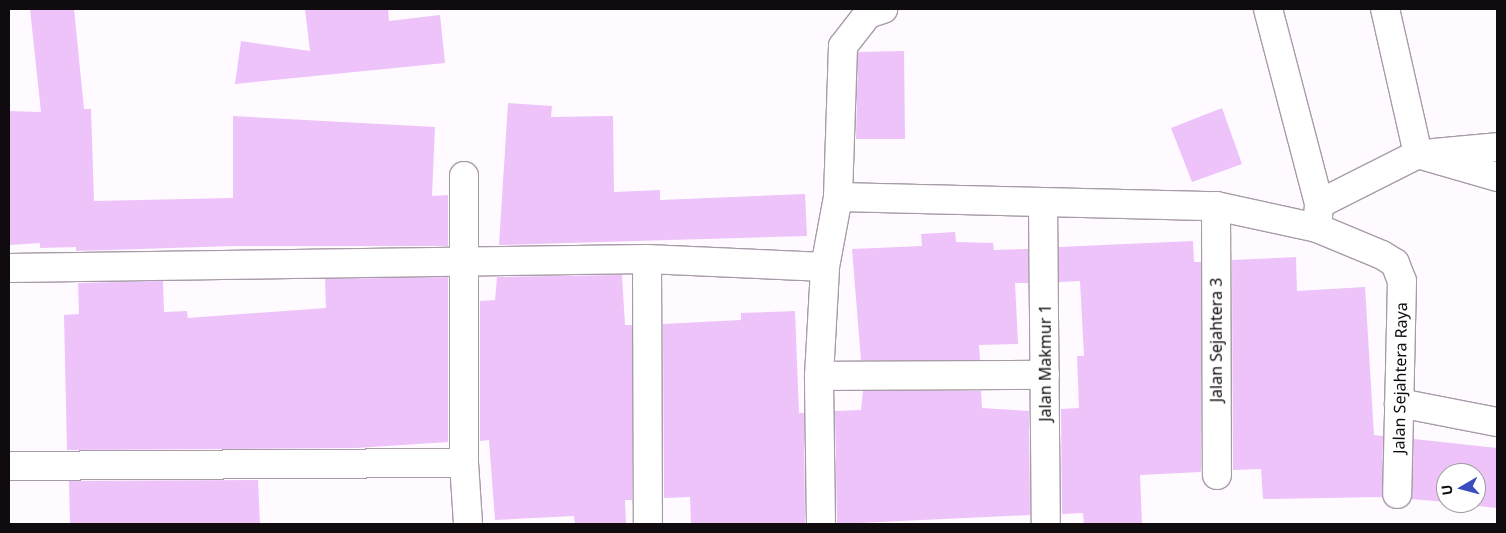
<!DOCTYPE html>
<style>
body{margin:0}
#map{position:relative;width:1506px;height:533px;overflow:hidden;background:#fffaff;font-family:"Noto Sans",sans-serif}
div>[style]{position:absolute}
.building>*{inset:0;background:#edc3f9}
.roads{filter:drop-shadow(1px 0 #a89ba8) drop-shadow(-1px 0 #a89ba8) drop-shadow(0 1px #a89ba8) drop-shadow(0 -1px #a89ba8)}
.street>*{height:28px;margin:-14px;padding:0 14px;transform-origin:14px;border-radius:14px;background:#fff}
span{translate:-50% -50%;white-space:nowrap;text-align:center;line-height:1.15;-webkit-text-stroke:4px #fff;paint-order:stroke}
.street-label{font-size:16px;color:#0f0b0f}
.frame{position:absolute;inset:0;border:10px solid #0f0b0f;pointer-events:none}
.north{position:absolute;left:1436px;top:463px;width:50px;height:50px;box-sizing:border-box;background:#fff;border:1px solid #9f9d9f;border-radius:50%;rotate:262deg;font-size:14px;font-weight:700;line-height:20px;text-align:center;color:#0f0b0f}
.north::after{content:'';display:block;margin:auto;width:18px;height:22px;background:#3a4cbe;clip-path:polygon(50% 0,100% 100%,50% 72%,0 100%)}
</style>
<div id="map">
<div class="building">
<div style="clip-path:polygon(30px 9px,74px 9px,84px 109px,91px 109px,94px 201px,233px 198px,233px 116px,435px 127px,432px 196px,448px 195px,448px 246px,234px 246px,76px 251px,76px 247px,40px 248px,40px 243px,9px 245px,9px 111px,41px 112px)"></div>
<div style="clip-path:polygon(305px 9px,388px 9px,389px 21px,440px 15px,445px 63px,235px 84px,241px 41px,310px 51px)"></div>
<div style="clip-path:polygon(904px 51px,905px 139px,856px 139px,858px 52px)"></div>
<div style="clip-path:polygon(508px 103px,552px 106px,551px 117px,613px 116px,614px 192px,660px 190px,660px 200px,805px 194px,807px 236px,499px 245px)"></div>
<div style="clip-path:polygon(1222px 108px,1242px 164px,1192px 182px,1171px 128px)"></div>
<div style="clip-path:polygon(955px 232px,956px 242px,993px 243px,994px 250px,1028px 249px,1028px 283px,1015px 283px,1018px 344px,979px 345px,980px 360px,861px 360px,852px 249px,922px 246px,921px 234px)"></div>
<div style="clip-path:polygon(1193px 241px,1194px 262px,1201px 262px,1201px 472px,1140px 475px,1142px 524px,1084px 524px,1083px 513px,1062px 514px,1061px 409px,1079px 408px,1077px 356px,1084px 356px,1080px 281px,1059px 282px,1059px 247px)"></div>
<div style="clip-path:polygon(1296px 257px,1297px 291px,1365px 287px,1374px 435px,1383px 436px,1382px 497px,1263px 499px,1261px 469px,1233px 470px,1232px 260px)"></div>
<div style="clip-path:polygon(622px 275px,625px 325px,632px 325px,632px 500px,625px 500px,626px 524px,575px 524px,574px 516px,495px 520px,489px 440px,480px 441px,480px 301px,495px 300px,497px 277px)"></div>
<div style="clip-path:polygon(448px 277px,448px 442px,356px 448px,67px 450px,64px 315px,79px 314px,78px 283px,163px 281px,164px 312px,187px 311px,188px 318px,326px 308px,325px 279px)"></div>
<div style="clip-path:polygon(795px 311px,799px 413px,804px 413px,805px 524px,691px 524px,690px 497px,664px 498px,663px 324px,741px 320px,741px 313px)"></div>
<div style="clip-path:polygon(863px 391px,981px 391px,982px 408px,1029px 411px,1030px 515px,837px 524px,835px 411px,861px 410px)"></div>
<div style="clip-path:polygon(1414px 439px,1497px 448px,1497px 508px,1451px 503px,1476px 503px,1476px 473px,1446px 473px,1446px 502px,1411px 499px)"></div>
<div style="clip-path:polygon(258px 480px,260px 524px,70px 524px,69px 481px)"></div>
</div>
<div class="roads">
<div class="street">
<div style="left:1268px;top:9px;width:202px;rotate:75.3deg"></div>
<div style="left:1434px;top:153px;width:63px;rotate:-5.4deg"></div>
<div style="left:1418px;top:154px;width:82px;rotate:16.2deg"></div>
<div style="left:464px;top:176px;width:287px;rotate:90deg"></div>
<div style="left:464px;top:463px;width:61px;rotate:86.2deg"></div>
<div style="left:838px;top:197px;width:378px;rotate:1.4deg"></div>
<div style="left:1216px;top:206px;width:103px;rotate:12.3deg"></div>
<div style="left:1317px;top:228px;width:70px;rotate:22.6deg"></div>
<div style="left:1382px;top:255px;width:15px;rotate:32deg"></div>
<div style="left:1395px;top:263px;width:19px;rotate:69deg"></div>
<div style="left:1402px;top:281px;width:213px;rotate:91.3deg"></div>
<div style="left:1043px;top:202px;width:322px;rotate:89.5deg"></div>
<div style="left:1216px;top:206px;width:269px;rotate:89.8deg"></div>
<div style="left:1317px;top:228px;width:24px;rotate:-85deg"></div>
<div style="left:1319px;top:204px;width:111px;rotate:-26.8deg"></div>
<div style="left:1418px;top:154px;width:149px;rotate:-102.8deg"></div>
<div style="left:647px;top:259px;width:265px;rotate:89.8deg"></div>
<div style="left:9px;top:268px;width:638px;rotate:-0.81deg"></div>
<div style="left:647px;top:259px;width:178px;rotate:2.6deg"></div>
<div style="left:819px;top:376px;width:226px;rotate:-0.3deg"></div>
<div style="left:1399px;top:403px;width:100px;rotate:11deg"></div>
<div style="left:9px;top:466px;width:455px;rotate:-0.4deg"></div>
<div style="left:821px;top:524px;width:148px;rotate:-90.8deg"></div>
<div style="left:819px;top:376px;width:109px;rotate:-86.8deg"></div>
<div style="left:825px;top:267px;width:71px;rotate:-79.5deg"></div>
<div style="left:838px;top:197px;width:151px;rotate:-88.1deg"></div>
<div style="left:843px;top:46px;width:41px;rotate:-52deg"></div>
<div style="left:868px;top:14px;width:16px;rotate:-18deg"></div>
</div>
</div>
<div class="street-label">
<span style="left:1216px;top:340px;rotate:-90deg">Jalan Sejahtera 3</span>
<span style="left:1045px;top:363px;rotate:-90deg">Jalan Makmur 1</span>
<span style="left:1400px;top:378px;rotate:-89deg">Jalan Sejahtera Raya</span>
</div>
<div class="frame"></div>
<div class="north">U</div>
</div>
